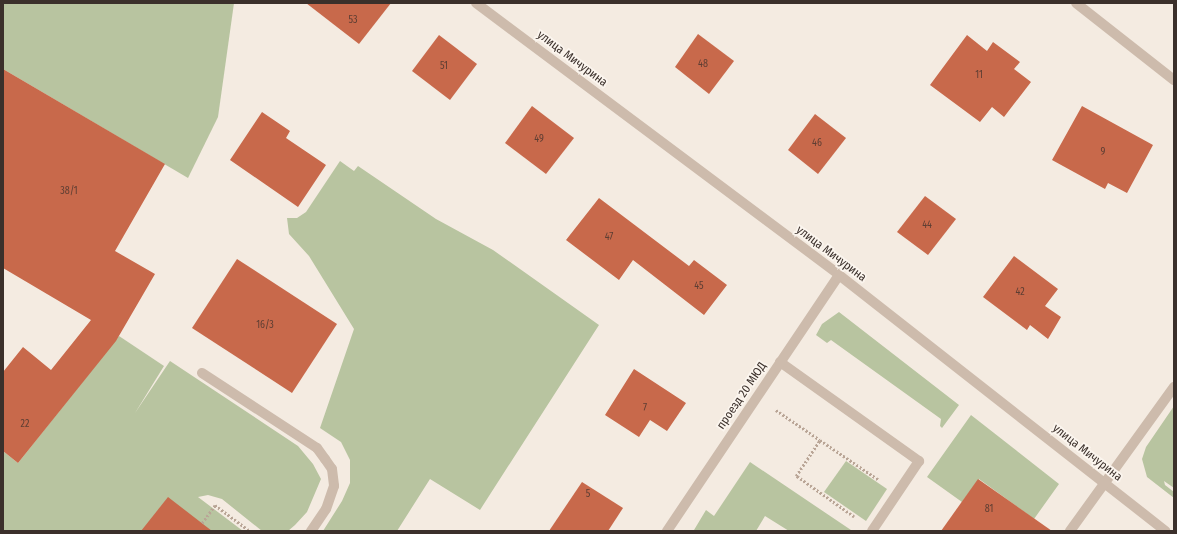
<!DOCTYPE html>
<meta charset="utf-8">
<style>
body{margin:0}
#map{position:relative;width:1177px;height:534px;overflow:hidden;background:#f4ebe1;font-family:"Fira Sans Condensed",sans-serif}
div>[style]{position:absolute}
.green>*{inset:0;background:#b8c4a0}
.building>*{inset:0;background:#c8694b}
.path>*{height:2.5px;margin-top:-1.25px;transform-origin:0;background:repeating-linear-gradient(90deg,#b9a596 0 2px,transparent 0 4px)}
.lane>*{height:10px;margin:-5px;padding:0 5px;transform-origin:5px;border-radius:5px;background:#cdbbac}
.street>*{height:10px;margin:-5px;padding:0 5px;transform-origin:5px;border-radius:5px;background:#cdbbac}
span{translate:-50% -50%;white-space:nowrap;text-align:center;line-height:1.15;-webkit-text-stroke:3.5px #fbf5ee;paint-order:stroke}
.number-label{font-size:10px;color:#5e3e33}
.number-label span{-webkit-text-stroke-width:0}
.street-label{font-size:12px;color:#3b302b}
.frame{position:absolute;inset:0;border:4px solid #3b302b;pointer-events:none}
</style>
<div id="map">
<div class="green">
<div style="clip-path:polygon(3px 3px,234px 3px,218px 117px,188px 178px,3px 69px)"></div>
<div style="clip-path:polygon(340px 161px,354px 171px,358px 166px,436px 219px,493px 250px,599px 325px,480px 510px,430px 479px,397px 531px,323px 531px,342px 501px,350px 483px,350px 460px,341px 442px,320px 428px,354px 329px,309px 256px,289px 234px,287px 218px,297px 218px,306px 212px)"></div>
<div style="clip-path:polygon(839px 312px,959px 405px,942px 428px,940px 426px,941px 419px,831px 340px,827px 343px,816px 335px,822px 324px)"></div>
<div style="clip-path:polygon(119px 336px,164px 366px,135px 413px,170px 361px,298px 446px,313px 464px,321px 479px,307px 512px,295px 525px,288px 531px,262px 531px,222px 499px,208px 495px,198px 497px,243px 531px,3px 531px,3px 451px,18px 463px)"></div>
<div style="clip-path:polygon(1174px 406px,1174px 488px,1164px 481px,1165px 485px,1174px 492px,1174px 498px,1147px 477px,1142px 459px,1146px 447px)"></div>
<div style="clip-path:polygon(971px 415px,1059px 484px,1034px 519px,979px 479px,962px 502px,927px 477px)"></div>
<div style="clip-path:polygon(846px 461px,887px 489px,866px 521px,824px 492px)"></div>
<div style="clip-path:polygon(750px 462px,851px 530px,851px 531px,789px 531px,765px 516px,756px 531px,694px 530px,706px 510px,714px 516px)"></div>
</div>
<div class="building">
<div style="clip-path:polygon(306px 3px,391px 3px,359px 44px)"></div>
<div style="clip-path:polygon(698px 34px,734px 61px,709px 94px,675px 67px)"></div>
<div style="clip-path:polygon(439px 35px,477px 64px,450px 100px,412px 71px)"></div>
<div style="clip-path:polygon(967px 35px,987px 51px,993px 42px,1020px 62px,1014px 69px,1031px 82px,1004px 117px,992px 107px,980px 122px,930px 85px)"></div>
<div style="clip-path:polygon(3px 69px,165px 164px,115px 251px,155px 274px,116px 341px,18px 463px,3px 451px,3px 372px,23px 347px,51px 370px,91px 320px,3px 268px)"></div>
<div style="clip-path:polygon(532px 106px,574px 138px,546px 174px,505px 143px)"></div>
<div style="clip-path:polygon(1082px 106px,1153px 145px,1127px 193px,1108px 183px,1105px 189px,1052px 160px)"></div>
<div style="clip-path:polygon(262px 112px,290px 131px,286px 138px,326px 165px,298px 207px,230px 160px)"></div>
<div style="clip-path:polygon(815px 114px,846px 138px,818px 174px,788px 150px)"></div>
<div style="clip-path:polygon(925px 196px,956px 219px,928px 255px,897px 232px)"></div>
<div style="clip-path:polygon(599px 198px,689px 266px,694px 260px,727px 285px,704px 315px,633px 260px,619px 280px,566px 240px)"></div>
<div style="clip-path:polygon(1014px 256px,1058px 289px,1045px 306px,1061px 317px,1048px 339px,1030px 325px,1027px 330px,983px 297px)"></div>
<div style="clip-path:polygon(237px 259px,337px 324px,292px 393px,192px 328px)"></div>
<div style="clip-path:polygon(634px 369px,686px 403px,667px 431px,650px 420px,639px 437px,605px 415px)"></div>
<div style="clip-path:polygon(978px 479px,1052px 531px,941px 531px)"></div>
<div style="clip-path:polygon(582px 482px,623px 508px,608px 531px,549px 531px)"></div>
<div style="clip-path:polygon(168px 497px,212px 531px,141px 531px)"></div>
</div>
<div class="path">
<div style="left:776px;top:410px;width:53px;rotate:34.3deg"></div>
<div style="left:854px;top:517px;width:71px;rotate:-144.7deg"></div>
<div style="left:796px;top:476px;width:43px;rotate:-56.3deg"></div>
<div style="left:820px;top:440px;width:71px;rotate:34.1deg"></div>
<div style="left:202px;top:523px;width:22px;rotate:-54deg"></div>
<div style="left:215px;top:505px;width:44px;rotate:36.6deg"></div>
</div>
<div class="lane">
<div style="left:780px;top:362px;width:171px;rotate:35.5deg"></div>
<div style="left:919px;top:461px;width:84px;rotate:123.9deg"></div>
<div style="left:202px;top:373px;width:137px;rotate:33.1deg"></div>
<div style="left:317px;top:448px;width:14px;rotate:54deg"></div>
<div style="left:325px;top:459px;width:12px;rotate:55deg"></div>
<div style="left:332px;top:469px;width:17px;rotate:83deg"></div>
<div style="left:334px;top:486px;width:24px;rotate:109deg"></div>
<div style="left:326px;top:509px;width:27px;rotate:124deg"></div>
</div>
<div class="street">
<div style="left:476px;top:3px;width:454px;rotate:36.8deg"></div>
<div style="left:839px;top:275px;width:415px;rotate:38.1deg"></div>
<div style="left:1076px;top:3px;width:125px;rotate:38.2deg"></div>
<div style="left:667px;top:531px;width:308px;rotate:-56.1deg"></div>
<div style="left:1070px;top:531px;width:178px;rotate:-54.2deg"></div>
</div>
<div class="number-label">
<span style="left:353px;top:21px">53</span>
<span style="left:703px;top:65px">48</span>
<span style="left:444px;top:67px">51</span>
<span style="left:979px;top:76px">11</span>
<span style="left:539px;top:140px">49</span>
<span style="left:817px;top:144px">46</span>
<span style="left:1103px;top:153px">9</span>
<span style="left:69px;top:192px">38/1</span>
<span style="left:927px;top:226px">44</span>
<span style="left:609px;top:238px">47</span>
<span style="left:699px;top:287px">45</span>
<span style="left:1020px;top:293px">42</span>
<span style="left:265px;top:326px">16/3</span>
<span style="left:645px;top:409px">7</span>
<span style="left:25px;top:425px">22</span>
<span style="left:588px;top:495px">5</span>
<span style="left:989px;top:510px">81</span>
</div>
<div class="street-label">
<span style="left:572px;top:59px;rotate:37deg">улица Мичурина</span>
<span style="left:831px;top:254px;rotate:37deg">улица Мичурина</span>
<span style="left:742px;top:396px;rotate:-56deg">проезд 20 МЮД</span>
<span style="left:1087px;top:453px;rotate:38deg">улица Мичурина</span>
</div>
<div class="frame"></div>
</div>
